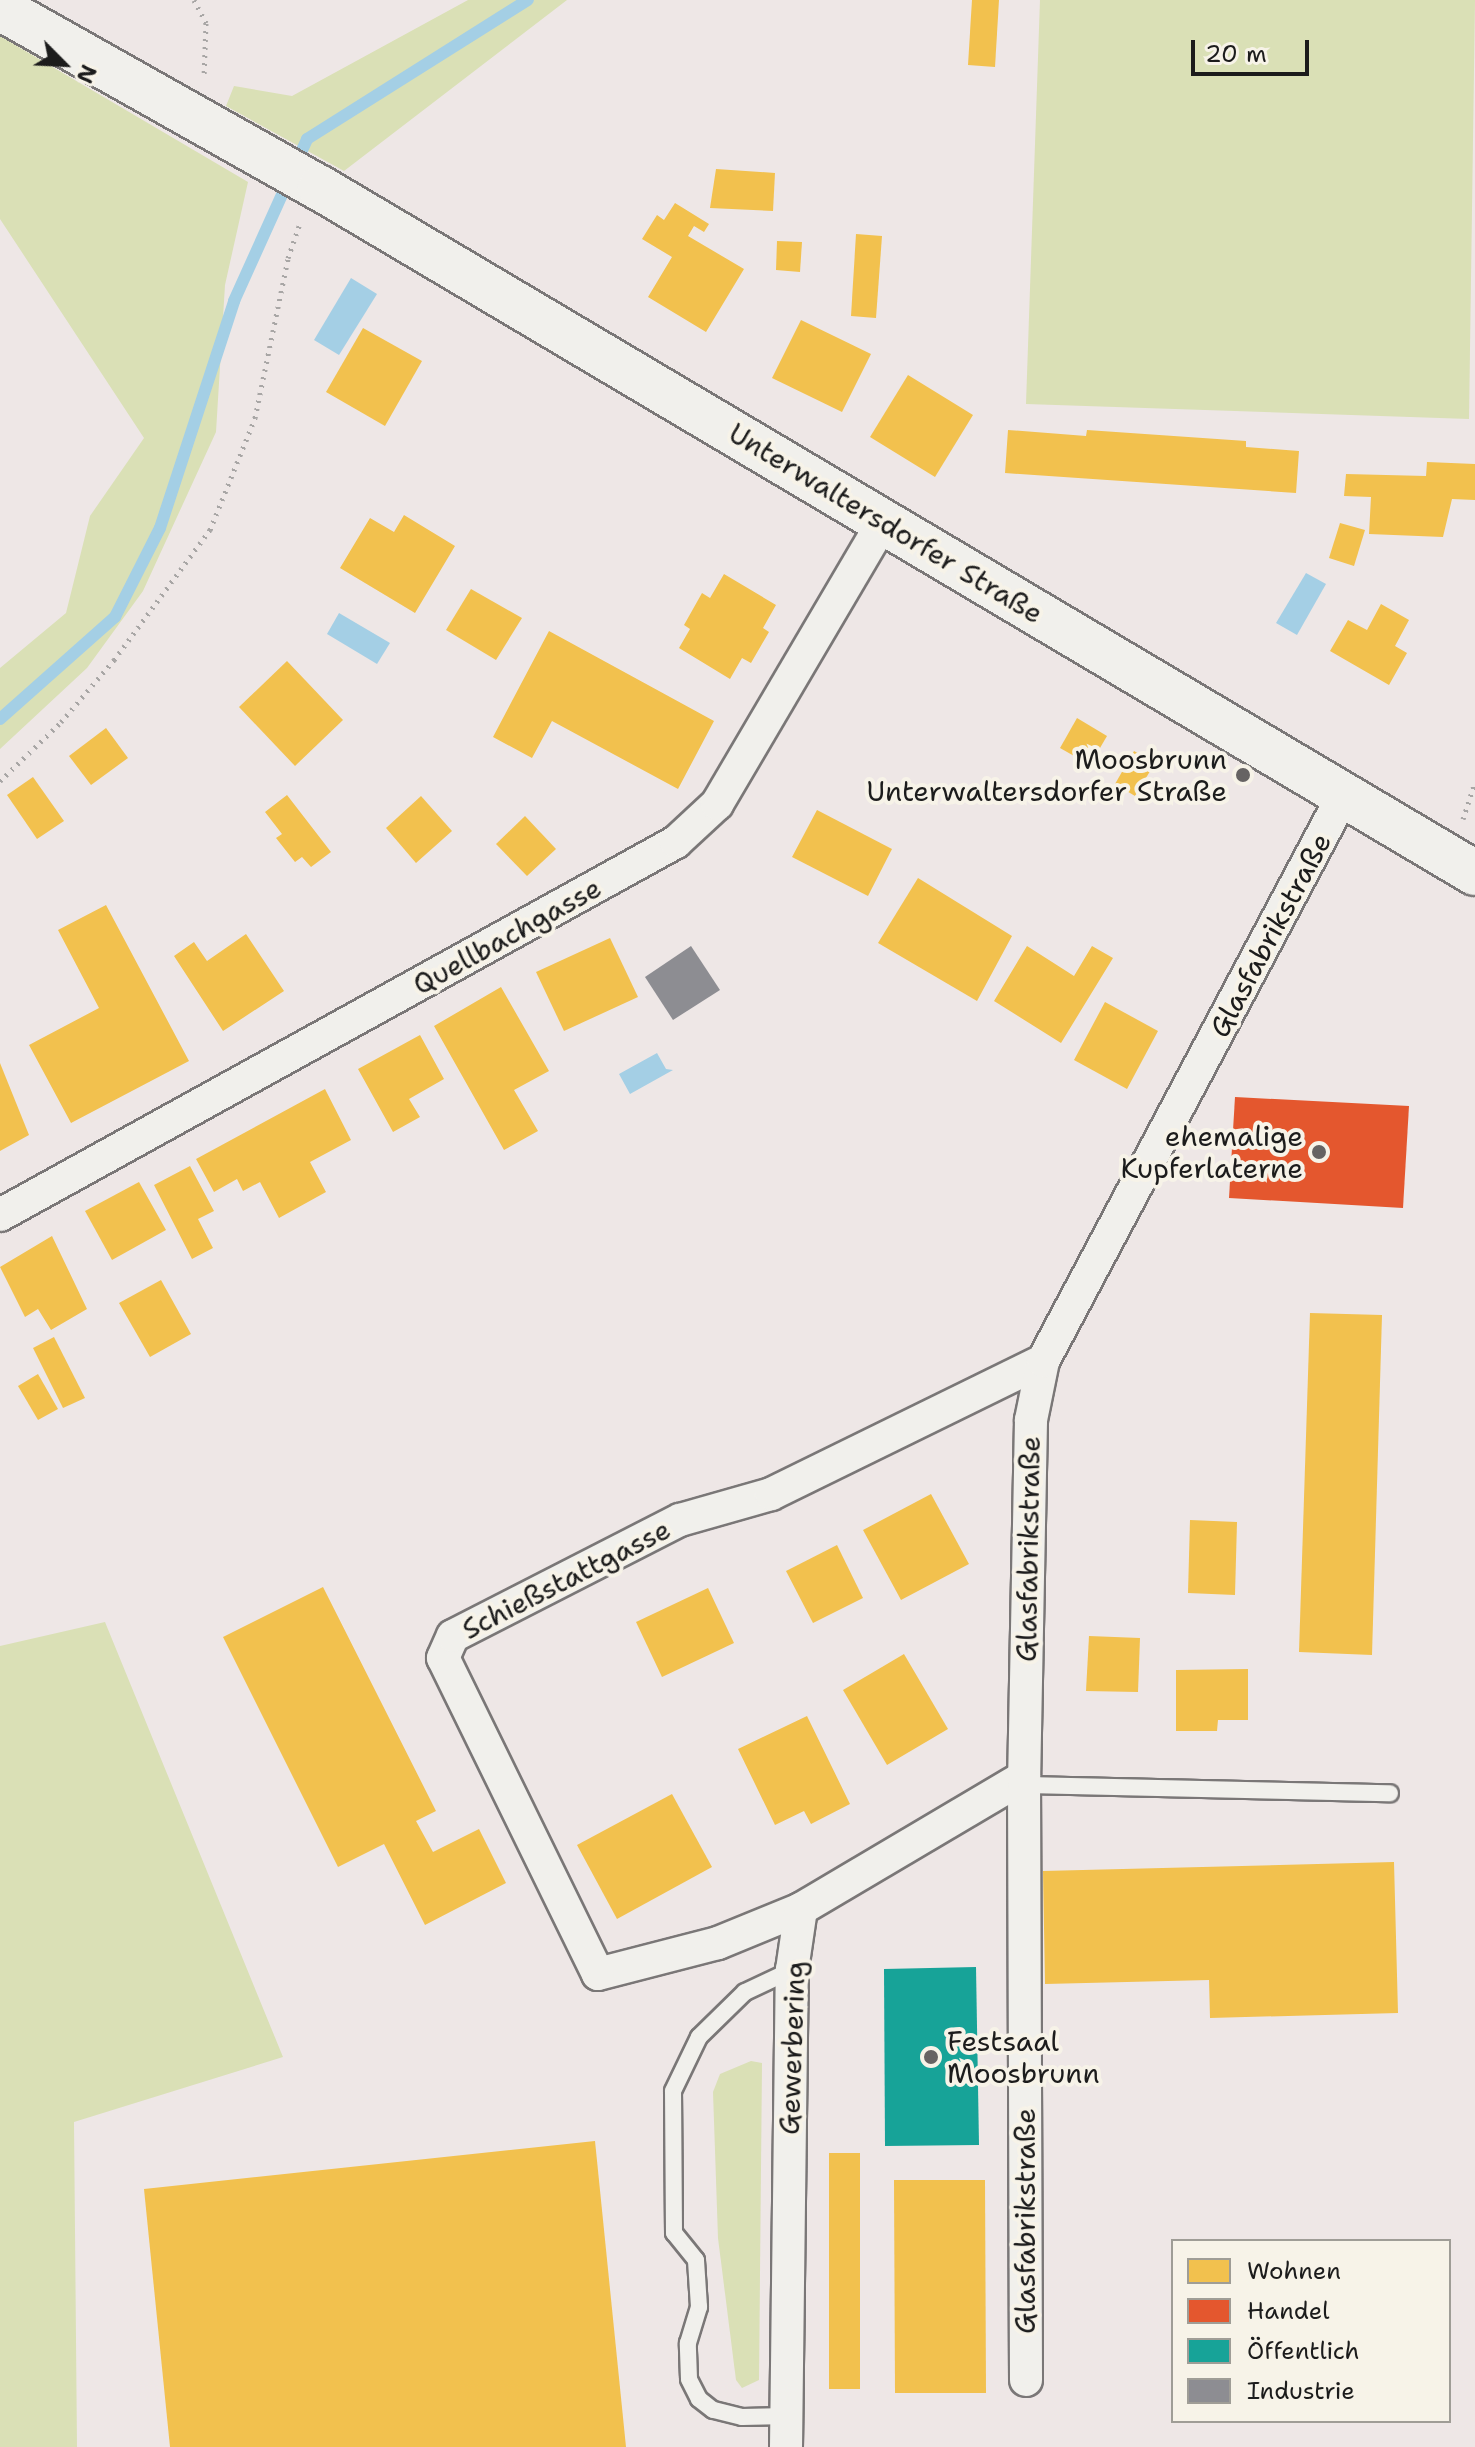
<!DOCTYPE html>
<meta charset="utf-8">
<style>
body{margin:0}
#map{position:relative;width:1475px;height:2447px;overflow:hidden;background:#eee7e6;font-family:"Shantell Sans",sans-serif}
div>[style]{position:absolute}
.green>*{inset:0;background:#dae0b6}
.water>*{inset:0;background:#a4cfe5}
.homes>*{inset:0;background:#f2c14e}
.shops>*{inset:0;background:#e4572e}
.public>*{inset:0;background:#17a398}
.industry>*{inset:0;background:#8d8d92}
.stream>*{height:12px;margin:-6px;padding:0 6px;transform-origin:6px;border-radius:6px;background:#a4cfe5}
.path>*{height:5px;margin-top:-2.5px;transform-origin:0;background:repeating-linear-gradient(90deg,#a8a6a5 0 2px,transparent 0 8px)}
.roads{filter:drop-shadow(2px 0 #7a7777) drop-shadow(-2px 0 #7a7777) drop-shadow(0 2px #7a7777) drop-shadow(0 -2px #7a7777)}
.service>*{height:16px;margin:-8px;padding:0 8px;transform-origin:8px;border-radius:8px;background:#f1f0ec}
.minor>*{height:32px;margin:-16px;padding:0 16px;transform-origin:16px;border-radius:16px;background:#f1f0ec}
.secondary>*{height:44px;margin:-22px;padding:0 22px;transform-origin:22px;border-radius:22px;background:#f1f0ec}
.dots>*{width:22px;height:22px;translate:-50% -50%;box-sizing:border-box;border:4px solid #f7f3e8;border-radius:50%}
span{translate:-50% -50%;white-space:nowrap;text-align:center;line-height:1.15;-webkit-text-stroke:8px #f7f3e8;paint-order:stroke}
.street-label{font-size:28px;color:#1c1c1c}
.poi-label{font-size:28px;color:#1c1c1c}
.right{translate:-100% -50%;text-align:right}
.left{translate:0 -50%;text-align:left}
.legend{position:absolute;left:1171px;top:2239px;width:280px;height:184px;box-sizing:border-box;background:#f7f3e8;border:2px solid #9f9d96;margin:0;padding:10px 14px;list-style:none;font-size:24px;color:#1c1c1c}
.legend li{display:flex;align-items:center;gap:16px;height:40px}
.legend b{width:40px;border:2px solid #9f9d96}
.north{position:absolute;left:24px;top:24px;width:80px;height:80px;-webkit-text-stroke:6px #f7f3e8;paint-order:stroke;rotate:114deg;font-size:22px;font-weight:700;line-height:32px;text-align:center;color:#1c1c1c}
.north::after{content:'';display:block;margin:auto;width:28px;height:36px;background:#1c1c1c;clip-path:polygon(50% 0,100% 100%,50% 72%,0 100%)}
.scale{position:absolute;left:1191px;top:40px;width:118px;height:36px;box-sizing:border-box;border:4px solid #1c1c1c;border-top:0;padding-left:10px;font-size:24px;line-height:28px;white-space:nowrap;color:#1c1c1c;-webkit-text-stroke:6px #f7f3e8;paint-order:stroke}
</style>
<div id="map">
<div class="green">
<div style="clip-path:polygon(468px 0,567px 0,344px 171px,226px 106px,234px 86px,292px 96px)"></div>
<div style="clip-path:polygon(1040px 0,1475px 0,1469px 419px,1026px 404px)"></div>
<div style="clip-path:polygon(0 36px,248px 182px,225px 285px,216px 432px,143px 591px,87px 668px,0 749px,0 668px,66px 613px,90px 516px,144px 438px,0 219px)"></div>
<div style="clip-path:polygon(105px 1622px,283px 2057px,74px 2122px,77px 2447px,0 2447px,0 1646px)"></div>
<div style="clip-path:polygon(751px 2061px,762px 2063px,759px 2380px,742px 2388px,736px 2380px,718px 2238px,713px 2092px,720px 2074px)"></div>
</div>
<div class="water">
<div style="clip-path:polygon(351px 278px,377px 294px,339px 355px,314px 340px)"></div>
<div style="clip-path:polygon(1306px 573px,1326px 584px,1297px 635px,1276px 623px)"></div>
<div style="clip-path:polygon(339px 613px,390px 643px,377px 664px,327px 634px)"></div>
<div style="clip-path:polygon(657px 1053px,666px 1069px,673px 1070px,630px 1094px,619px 1074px)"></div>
</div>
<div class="homes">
<div style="clip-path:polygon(972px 0,999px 0,995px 67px,968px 65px)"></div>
<div style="clip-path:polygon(716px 169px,775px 173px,773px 211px,710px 208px)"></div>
<div style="clip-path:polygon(675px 203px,709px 224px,704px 232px,694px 226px,688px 236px,744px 269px,706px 332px,648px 297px,672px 257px,642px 239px,657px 215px,664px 220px)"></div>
<div style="clip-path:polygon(856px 234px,882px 236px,876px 318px,851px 316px)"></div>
<div style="clip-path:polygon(777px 241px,802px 242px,800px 272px,776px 270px)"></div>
<div style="clip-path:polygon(801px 320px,871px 354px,842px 412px,772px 378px)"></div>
<div style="clip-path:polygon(363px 328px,422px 361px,385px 426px,326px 392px)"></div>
<div style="clip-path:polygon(908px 375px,973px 415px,935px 477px,870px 437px)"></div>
<div style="clip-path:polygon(1008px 430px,1086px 436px,1087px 430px,1246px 441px,1246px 447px,1299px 451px,1296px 493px,1005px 473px)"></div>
<div style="clip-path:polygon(1427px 462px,1475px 464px,1475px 500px,1452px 499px,1443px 537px,1369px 534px,1371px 497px,1344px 496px,1346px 474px,1426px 476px)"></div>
<div style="clip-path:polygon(404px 515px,455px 546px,415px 613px,340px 568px,370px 518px,394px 532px)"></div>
<div style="clip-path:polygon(1340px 523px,1365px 530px,1354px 566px,1329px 558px)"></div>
<div style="clip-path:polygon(724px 574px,776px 605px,763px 628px,769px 632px,751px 663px,742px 658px,730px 679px,679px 648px,690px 629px,684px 625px,702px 593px,710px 598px)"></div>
<div style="clip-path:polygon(471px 589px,522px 618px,496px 660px,446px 630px)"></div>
<div style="clip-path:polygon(1381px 604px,1409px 620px,1395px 646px,1407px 653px,1389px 685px,1330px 651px,1348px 620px,1367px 630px)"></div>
<div style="clip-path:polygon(549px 631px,714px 721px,678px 789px,552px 721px,532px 758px,493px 737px)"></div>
<div style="clip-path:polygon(287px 661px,343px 720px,295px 766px,239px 707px)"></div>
<div style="clip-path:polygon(1077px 718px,1107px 736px,1090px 765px,1060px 748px)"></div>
<div style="clip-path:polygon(106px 728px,128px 758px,91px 785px,69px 756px)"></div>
<div style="clip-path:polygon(1134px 751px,1155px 763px,1135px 796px,1115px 784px)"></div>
<div style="clip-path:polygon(33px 777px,64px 821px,37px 839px,7px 795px)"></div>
<div style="clip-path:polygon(287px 795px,331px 852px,311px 867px,302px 857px,295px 862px,276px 838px,282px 834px,265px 812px)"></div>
<div style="clip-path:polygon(421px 796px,452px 831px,416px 863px,386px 828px)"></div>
<div style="clip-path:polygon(817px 810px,892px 849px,868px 896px,792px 857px)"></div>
<div style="clip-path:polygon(525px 816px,556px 849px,527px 876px,496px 844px)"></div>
<div style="clip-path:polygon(918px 878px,1012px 936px,977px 1001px,878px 943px)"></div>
<div style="clip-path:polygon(106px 905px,189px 1061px,71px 1123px,29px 1045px,99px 1008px,58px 930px)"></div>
<div style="clip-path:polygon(246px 934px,284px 991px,223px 1031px,174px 956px,194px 942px,207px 961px)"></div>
<div style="clip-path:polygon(610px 938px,638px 997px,564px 1031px,536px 972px)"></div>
<div style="clip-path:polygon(1027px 946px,1074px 976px,1092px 946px,1113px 958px,1061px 1043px,994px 1001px)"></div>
<div style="clip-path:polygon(501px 987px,549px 1071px,514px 1090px,538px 1131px,504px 1150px,434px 1026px)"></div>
<div style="clip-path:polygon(1105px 1002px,1158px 1031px,1127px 1089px,1074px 1060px)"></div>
<div style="clip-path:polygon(420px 1035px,444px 1079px,409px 1099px,420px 1117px,393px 1132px,358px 1069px)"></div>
<div style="clip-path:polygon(0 1063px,29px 1135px,0 1151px)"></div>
<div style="clip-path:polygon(325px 1089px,351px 1140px,310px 1162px,326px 1192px,279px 1218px,260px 1182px,243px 1191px,237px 1179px,214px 1192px,196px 1159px)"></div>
<div style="clip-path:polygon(190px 1166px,214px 1211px,198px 1219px,213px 1248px,192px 1259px,154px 1185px)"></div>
<div style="clip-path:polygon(139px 1182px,166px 1230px,112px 1260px,85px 1211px)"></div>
<div style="clip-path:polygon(52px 1236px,87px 1309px,51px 1330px,38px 1309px,25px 1317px,0 1267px)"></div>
<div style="clip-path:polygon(161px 1280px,191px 1334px,150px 1357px,119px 1303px)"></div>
<div style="clip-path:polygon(1310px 1313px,1382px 1315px,1372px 1655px,1299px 1652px)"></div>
<div style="clip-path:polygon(54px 1337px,85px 1398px,63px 1408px,33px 1348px)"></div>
<div style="clip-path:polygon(38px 1374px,58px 1409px,38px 1420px,18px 1386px)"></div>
<div style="clip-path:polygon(931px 1494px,969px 1564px,901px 1600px,863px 1530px)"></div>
<div style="clip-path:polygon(1190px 1520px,1237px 1522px,1235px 1595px,1188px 1593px)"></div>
<div style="clip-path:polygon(837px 1545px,863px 1598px,813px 1623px,786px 1571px)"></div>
<div style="clip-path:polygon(323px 1587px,436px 1811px,416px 1821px,433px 1852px,479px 1829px,506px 1883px,425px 1925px,384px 1844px,338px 1867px,223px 1637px)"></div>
<div style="clip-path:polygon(708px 1588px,734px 1643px,662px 1677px,636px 1622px)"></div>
<div style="clip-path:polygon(1089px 1636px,1140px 1638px,1138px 1692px,1086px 1691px)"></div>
<div style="clip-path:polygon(904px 1654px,948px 1729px,887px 1765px,843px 1690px)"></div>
<div style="clip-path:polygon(1248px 1669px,1248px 1720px,1218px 1720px,1217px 1731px,1176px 1731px,1176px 1670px)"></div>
<div style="clip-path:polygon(807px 1716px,850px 1804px,811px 1824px,804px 1811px,775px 1825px,738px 1749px)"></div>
<div style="clip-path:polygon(672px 1794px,712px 1867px,617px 1919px,577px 1845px)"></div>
<div style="clip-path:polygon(1394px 1862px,1398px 2013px,1210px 2018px,1209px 1980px,1045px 1984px,1043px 1871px)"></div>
<div style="clip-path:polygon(595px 2141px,626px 2447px,170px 2447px,144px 2189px)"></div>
<div style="clip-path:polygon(829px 2153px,860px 2153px,860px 2389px,829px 2389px)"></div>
<div style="clip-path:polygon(894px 2180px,985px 2180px,986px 2393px,895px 2393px)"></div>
</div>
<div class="shops">
<div style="clip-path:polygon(1235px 1097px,1409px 1106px,1403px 1208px,1229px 1198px)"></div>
</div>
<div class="public">
<div style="clip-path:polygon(976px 1967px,979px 2145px,885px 2146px,884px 1969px)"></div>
</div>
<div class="industry">
<div style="clip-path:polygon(691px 946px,720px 990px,673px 1020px,645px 977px)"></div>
</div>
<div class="stream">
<div style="left:0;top:719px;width:154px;rotate:-41.6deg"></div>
<div style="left:115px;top:617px;width:100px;rotate:-63.2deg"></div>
<div style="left:160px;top:528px;width:239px;rotate:-71.9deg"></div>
<div style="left:234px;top:301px;width:178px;rotate:-65.7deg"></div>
<div style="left:307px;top:139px;width:261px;rotate:-32.2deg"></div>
</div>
<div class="path">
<div style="left:194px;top:0;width:26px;rotate:62deg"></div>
<div style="left:206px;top:23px;width:54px;rotate:92.1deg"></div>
<div style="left:0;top:781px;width:85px;rotate:-44deg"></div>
<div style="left:61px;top:722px;width:82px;rotate:-49.5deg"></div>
<div style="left:114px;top:660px;width:162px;rotate:-53.6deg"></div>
<div style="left:210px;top:530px;width:121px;rotate:-68.1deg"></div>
<div style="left:255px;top:418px;width:163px;rotate:-78.3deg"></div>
<div style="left:288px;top:258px;width:36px;rotate:-71deg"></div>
<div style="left:1463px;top:819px;width:39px;rotate:-72deg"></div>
</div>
<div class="roads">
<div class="service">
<div style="left:1024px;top:1785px;width:366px;rotate:1.3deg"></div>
<div style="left:787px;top:2416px;width:45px;rotate:178.7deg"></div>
<div style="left:742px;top:2417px;width:30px;rotate:-166deg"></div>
<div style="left:713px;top:2410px;width:18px;rotate:-142deg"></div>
<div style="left:699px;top:2399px;width:22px;rotate:-117deg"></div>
<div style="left:689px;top:2379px;width:36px;rotate:-92deg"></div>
<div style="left:688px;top:2343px;width:38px;rotate:-73deg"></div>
<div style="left:699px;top:2307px;width:47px;rotate:-93.7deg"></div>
<div style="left:696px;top:2260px;width:35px;rotate:-129deg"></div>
<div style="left:674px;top:2233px;width:142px;rotate:-90.4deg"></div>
<div style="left:673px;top:2091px;width:60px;rotate:-64.3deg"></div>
<div style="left:699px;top:2037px;width:64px;rotate:-44.4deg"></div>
<div style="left:745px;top:1992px;width:52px;rotate:-25.1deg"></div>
</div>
<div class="minor">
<div style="left:0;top:1215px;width:772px;rotate:-28.89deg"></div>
<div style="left:676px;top:842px;width:56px;rotate:-42.8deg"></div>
<div style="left:717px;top:804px;width:329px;rotate:-59.5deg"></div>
<div style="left:1024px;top:1777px;width:259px;rotate:149.4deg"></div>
<div style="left:801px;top:1909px;width:90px;rotate:157.7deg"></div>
<div style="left:718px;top:1943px;width:124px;rotate:165.5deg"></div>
<div style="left:598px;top:1974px;width:352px;rotate:-116.1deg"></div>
<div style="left:443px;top:1658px;width:24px;rotate:-66deg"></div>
<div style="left:453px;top:1636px;width:255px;rotate:-27.1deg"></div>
<div style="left:680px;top:1520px;width:95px;rotate:-15.9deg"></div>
<div style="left:771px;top:1494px;width:303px;rotate:-26.1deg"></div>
<div style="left:1026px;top:2380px;width:595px;rotate:-90.19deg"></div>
<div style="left:1024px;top:1785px;width:365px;rotate:-88.9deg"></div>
<div style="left:1031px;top:1420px;width:60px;rotate:-78.5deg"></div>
<div style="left:1043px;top:1361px;width:642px;rotate:-62.04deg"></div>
<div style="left:786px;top:2447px;width:477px;rotate:-89.3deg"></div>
<div style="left:792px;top:1970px;width:62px;rotate:-81.6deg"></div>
</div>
<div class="secondary">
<div style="left:0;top:8px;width:367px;rotate:29.4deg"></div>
<div style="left:320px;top:188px;width:1343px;rotate:30.67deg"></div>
</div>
</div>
<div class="dots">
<div style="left:1243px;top:775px;background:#666363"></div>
<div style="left:1319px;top:1152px;background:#666363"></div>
<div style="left:931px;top:2057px;background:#666363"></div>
</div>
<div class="street-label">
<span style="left:886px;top:523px;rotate:31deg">Unterwaltersdorfer Straße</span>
<span style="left:1270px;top:935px;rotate:-62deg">Glasfabrikstraße</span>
<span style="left:507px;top:936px;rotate:-29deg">Quellbachgasse</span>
<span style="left:1028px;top:1549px;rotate:-89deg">Glasfabrikstraße</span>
<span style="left:566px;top:1579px;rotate:-27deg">Schießstattgasse</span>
<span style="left:792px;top:2048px;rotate:-88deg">Gewerbering</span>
<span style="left:1025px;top:2221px;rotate:-90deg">Glasfabrikstraße</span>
</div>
<div class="poi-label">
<span class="right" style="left:1227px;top:775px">Moosbrunn<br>Unterwaltersdorfer Straße</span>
<span class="right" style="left:1303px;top:1152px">ehemalige<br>Kupferlaterne</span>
<span class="left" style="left:947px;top:2057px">Festsaal<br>Moosbrunn</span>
</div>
<ul class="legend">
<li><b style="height:22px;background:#f2c14e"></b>Wohnen</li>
<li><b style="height:22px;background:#e4572e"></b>Handel</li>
<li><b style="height:22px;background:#17a398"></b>Öffentlich</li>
<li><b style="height:22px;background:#8d8d92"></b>Industrie</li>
</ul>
<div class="north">N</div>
<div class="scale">20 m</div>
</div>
